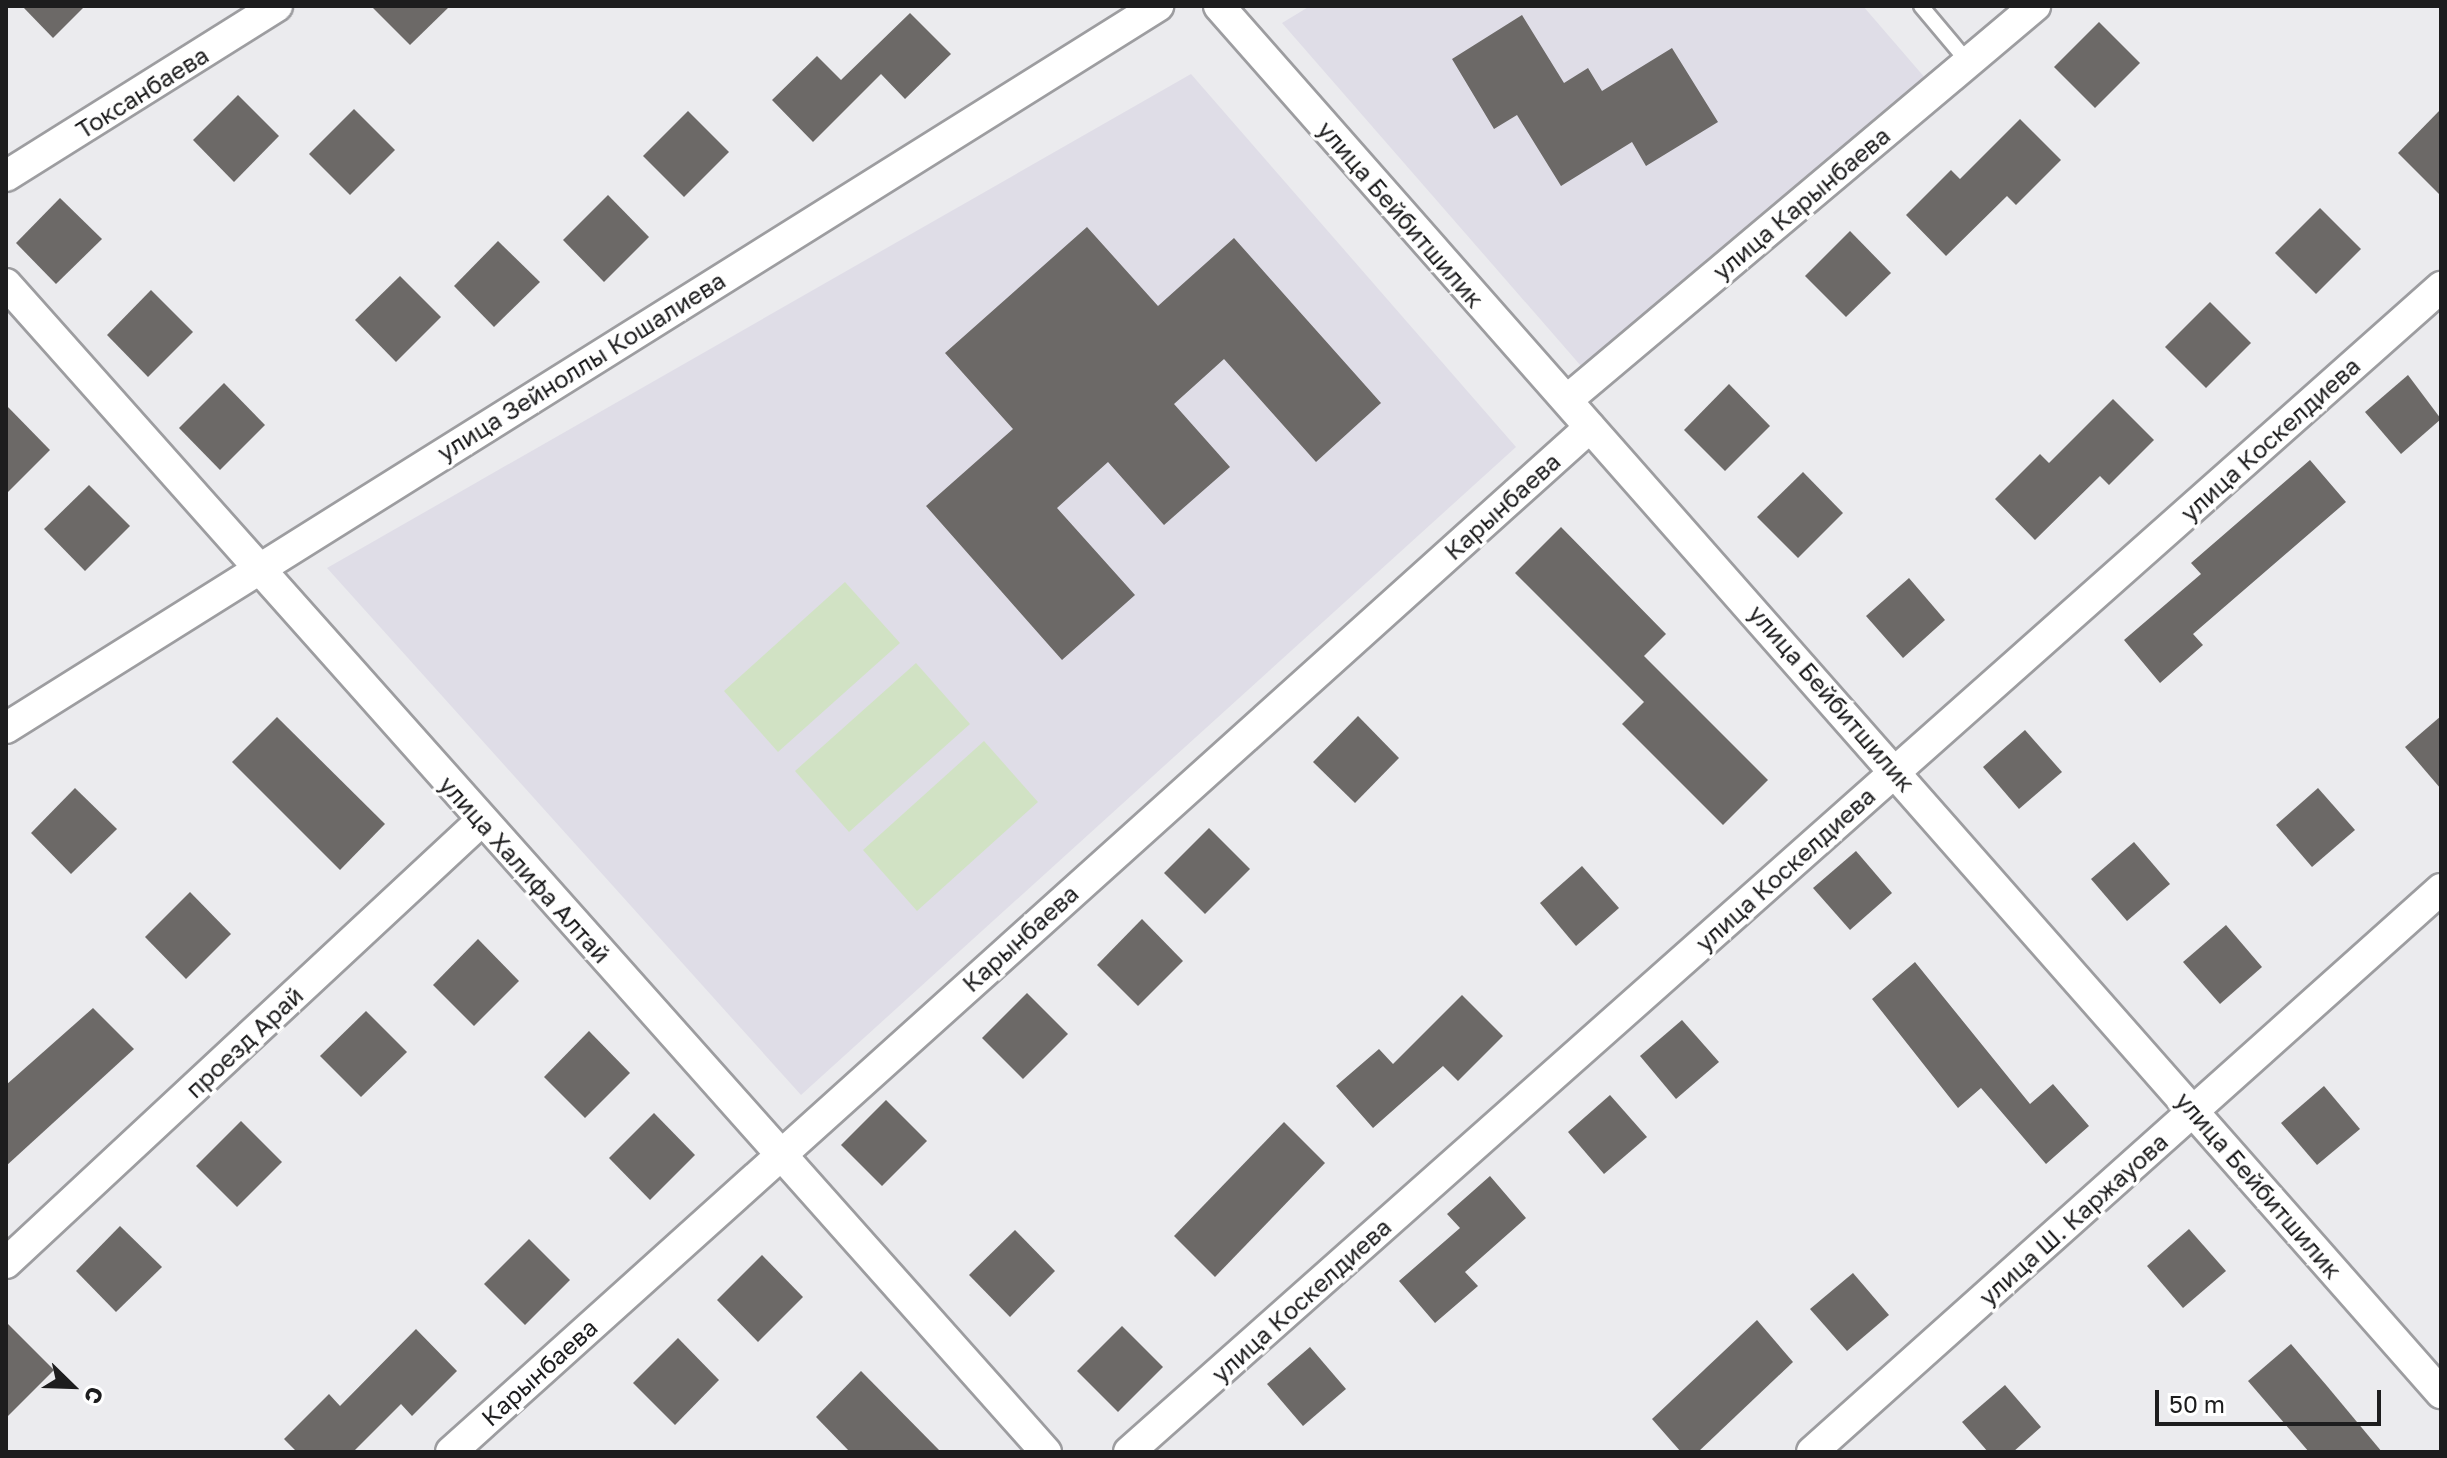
<!DOCTYPE html>
<meta charset="utf-8">
<style>
body{margin:0}
#map{position:relative;width:2447px;height:1458px;overflow:hidden;background:#ebebee;font-family:"Golos Text",sans-serif}
div>[style]{position:absolute}
.built>*{inset:0;background:#dfdde7}
.green>*{inset:0;background:#d1e2c4}
.building>*{inset:0;background:#6c6967}
.roads{filter:drop-shadow(2px 0 #9d9da0) drop-shadow(-2px 0 #9d9da0) drop-shadow(0 2px #9d9da0) drop-shadow(0 -2px #9d9da0)}
.service>*{height:14px;margin:-7px;padding:0 7px;transform-origin:7px;border-radius:7px;background:#fff}
.minor>*{height:30px;margin:-15px;padding:0 15px;transform-origin:15px;border-radius:15px;background:#fff}
span{translate:-50% -50%;white-space:nowrap;text-align:center;line-height:1.15;-webkit-text-stroke:7px #fff;paint-order:stroke}
.street-label{font-size:24px;color:#1d1d1e}
.frame{position:absolute;inset:0;border:8px solid #1d1d1e;pointer-events:none}
.north{position:absolute;left:32px;top:1346px;width:80px;height:80px;-webkit-text-stroke:6px #fff;paint-order:stroke;rotate:113deg;font-size:22px;font-weight:700;line-height:32px;text-align:center;color:#1d1d1e}
.north::after{content:'';display:block;margin:auto;width:28px;height:36px;background:#1d1d1e;clip-path:polygon(50% 0,100% 100%,50% 72%,0 100%)}
.scale{position:absolute;left:2155px;top:1390px;width:226px;height:36px;box-sizing:border-box;border:4px solid #1d1d1e;border-top:0;padding-left:10px;font-size:24px;line-height:28px;white-space:nowrap;color:#1d1d1e;-webkit-text-stroke:6px #fff;paint-order:stroke}
</style>
<div id="map">
<div class="built">
<div style="clip-path:polygon(1310px 6px,1863px 6px,1926px 79px,1581px 366px,1282px 23px)"></div>
<div style="clip-path:polygon(1191px 74px,1516px 447px,801px 1095px,327px 568px)"></div>
</div>
<div class="green">
<div style="clip-path:polygon(845px 582px,900px 643px,778px 752px,724px 691px)"></div>
<div style="clip-path:polygon(916px 663px,970px 724px,849px 832px,795px 771px)"></div>
<div style="clip-path:polygon(984px 741px,1038px 802px,917px 911px,863px 850px)"></div>
</div>
<div class="building">
<div style="clip-path:polygon(22px 6px,85px 6px,53px 38px)"></div>
<div style="clip-path:polygon(371px 6px,450px 6px,410px 45px)"></div>
<div style="clip-path:polygon(910px 13px,951px 54px,905px 99px,881px 74px,813px 142px,772px 100px,817px 56px,841px 80px)"></div>
<div style="clip-path:polygon(1522px 15px,1564px 83px,1588px 68px,1602px 91px,1672px 48px,1718px 122px,1646px 166px,1632px 142px,1561px 186px,1517px 115px,1494px 129px,1452px 59px)"></div>
<div style="clip-path:polygon(2099px 22px,2140px 63px,2095px 108px,2054px 67px)"></div>
<div style="clip-path:polygon(238px 95px,279px 136px,234px 182px,193px 140px)"></div>
<div style="clip-path:polygon(354px 109px,395px 150px,350px 195px,309px 154px)"></div>
<div style="clip-path:polygon(2441px 109px,2441px 196px,2398px 153px)"></div>
<div style="clip-path:polygon(688px 111px,729px 152px,684px 197px,643px 156px)"></div>
<div style="clip-path:polygon(2020px 119px,2061px 160px,2016px 205px,2007px 196px,1946px 256px,1906px 215px,1951px 170px,1960px 179px)"></div>
<div style="clip-path:polygon(608px 195px,649px 237px,604px 282px,563px 240px)"></div>
<div style="clip-path:polygon(60px 198px,102px 239px,56px 284px,16px 243px)"></div>
<div style="clip-path:polygon(2320px 208px,2361px 249px,2316px 294px,2275px 253px)"></div>
<div style="clip-path:polygon(1087px 227px,1158px 306px,1234px 238px,1381px 403px,1316px 462px,1224px 359px,1174px 404px,1230px 467px,1164px 525px,1108px 462px,1057px 508px,1135px 595px,1062px 660px,926px 506px,1013px 429px,945px 353px)"></div>
<div style="clip-path:polygon(1850px 231px,1891px 273px,1846px 317px,1805px 276px)"></div>
<div style="clip-path:polygon(498px 241px,540px 282px,494px 327px,454px 286px)"></div>
<div style="clip-path:polygon(400px 276px,441px 317px,396px 362px,355px 320px)"></div>
<div style="clip-path:polygon(151px 290px,193px 332px,148px 377px,107px 335px)"></div>
<div style="clip-path:polygon(2210px 302px,2251px 343px,2206px 388px,2165px 347px)"></div>
<div style="clip-path:polygon(2408px 375px,2441px 419px,2401px 454px,2365px 412px)"></div>
<div style="clip-path:polygon(224px 383px,265px 425px,220px 470px,179px 428px)"></div>
<div style="clip-path:polygon(1729px 384px,1770px 426px,1725px 471px,1684px 430px)"></div>
<div style="clip-path:polygon(2113px 399px,2154px 440px,2109px 485px,2100px 476px,2035px 540px,1995px 499px,2040px 454px,2049px 463px)"></div>
<div style="clip-path:polygon(6px 405px,50px 450px,6px 494px)"></div>
<div style="clip-path:polygon(2310px 460px,2346px 502px,2193px 634px,2203px 645px,2160px 683px,2124px 640px,2201px 574px,2191px 563px)"></div>
<div style="clip-path:polygon(1803px 472px,1843px 513px,1798px 558px,1757px 517px)"></div>
<div style="clip-path:polygon(89px 485px,130px 526px,85px 571px,44px 529px)"></div>
<div style="clip-path:polygon(1561px 527px,1666px 634px,1644px 656px,1768px 780px,1723px 825px,1622px 724px,1644px 702px,1515px 573px)"></div>
<div style="clip-path:polygon(1909px 578px,1945px 620px,1903px 658px,1866px 616px)"></div>
<div style="clip-path:polygon(1358px 716px,1399px 758px,1355px 803px,1313px 762px)"></div>
<div style="clip-path:polygon(2441px 716px,2441px 789px,2405px 747px)"></div>
<div style="clip-path:polygon(277px 717px,385px 824px,340px 870px,232px 762px)"></div>
<div style="clip-path:polygon(2025px 730px,2062px 772px,2019px 809px,1983px 767px)"></div>
<div style="clip-path:polygon(75px 788px,117px 829px,71px 874px,31px 833px)"></div>
<div style="clip-path:polygon(2318px 788px,2355px 830px,2312px 867px,2276px 825px)"></div>
<div style="clip-path:polygon(1209px 828px,1250px 869px,1205px 914px,1164px 873px)"></div>
<div style="clip-path:polygon(2134px 842px,2170px 884px,2127px 921px,2091px 879px)"></div>
<div style="clip-path:polygon(1856px 851px,1892px 893px,1850px 930px,1813px 888px)"></div>
<div style="clip-path:polygon(1582px 866px,1619px 908px,1576px 946px,1540px 903px)"></div>
<div style="clip-path:polygon(190px 892px,231px 934px,186px 979px,145px 937px)"></div>
<div style="clip-path:polygon(1142px 919px,1183px 961px,1138px 1006px,1097px 965px)"></div>
<div style="clip-path:polygon(2226px 925px,2262px 967px,2220px 1004px,2183px 962px)"></div>
<div style="clip-path:polygon(478px 939px,519px 981px,474px 1026px,433px 985px)"></div>
<div style="clip-path:polygon(1915px 962px,2030px 1104px,2053px 1084px,2089px 1126px,2046px 1164px,1981px 1088px,1958px 1108px,1872px 999px)"></div>
<div style="clip-path:polygon(1027px 993px,1068px 1034px,1023px 1079px,982px 1038px)"></div>
<div style="clip-path:polygon(1462px 995px,1503px 1036px,1458px 1081px,1443px 1066px,1373px 1128px,1336px 1086px,1379px 1049px,1393px 1064px)"></div>
<div style="clip-path:polygon(93px 1008px,134px 1049px,6px 1166px,6px 1085px)"></div>
<div style="clip-path:polygon(366px 1011px,407px 1052px,361px 1097px,320px 1056px)"></div>
<div style="clip-path:polygon(1682px 1020px,1719px 1062px,1676px 1099px,1640px 1056px)"></div>
<div style="clip-path:polygon(589px 1031px,630px 1073px,585px 1118px,544px 1077px)"></div>
<div style="clip-path:polygon(2324px 1086px,2360px 1129px,2317px 1165px,2281px 1123px)"></div>
<div style="clip-path:polygon(1610px 1095px,1647px 1137px,1604px 1174px,1568px 1132px)"></div>
<div style="clip-path:polygon(886px 1100px,927px 1141px,882px 1186px,841px 1145px)"></div>
<div style="clip-path:polygon(654px 1113px,695px 1155px,650px 1200px,609px 1158px)"></div>
<div style="clip-path:polygon(241px 1121px,282px 1162px,237px 1207px,196px 1166px)"></div>
<div style="clip-path:polygon(1284px 1122px,1325px 1163px,1215px 1277px,1174px 1236px)"></div>
<div style="clip-path:polygon(1490px 1176px,1526px 1218px,1465px 1272px,1478px 1286px,1435px 1323px,1399px 1281px,1460px 1228px,1447px 1214px)"></div>
<div style="clip-path:polygon(120px 1226px,162px 1267px,116px 1312px,76px 1271px)"></div>
<div style="clip-path:polygon(2189px 1229px,2226px 1271px,2183px 1308px,2147px 1266px)"></div>
<div style="clip-path:polygon(1015px 1230px,1055px 1271px,1010px 1317px,969px 1275px)"></div>
<div style="clip-path:polygon(529px 1239px,570px 1280px,525px 1325px,484px 1284px)"></div>
<div style="clip-path:polygon(762px 1255px,803px 1297px,758px 1342px,717px 1300px)"></div>
<div style="clip-path:polygon(1853px 1273px,1889px 1315px,1847px 1351px,1810px 1309px)"></div>
<div style="clip-path:polygon(1757px 1320px,1793px 1362px,1698px 1452px,1681px 1452px,1652px 1419px)"></div>
<div style="clip-path:polygon(6px 1322px,54px 1370px,6px 1418px)"></div>
<div style="clip-path:polygon(1122px 1326px,1163px 1367px,1118px 1412px,1077px 1371px)"></div>
<div style="clip-path:polygon(416px 1329px,457px 1371px,412px 1416px,401px 1404px,353px 1452px,297px 1452px,284px 1439px,329px 1394px,340px 1406px)"></div>
<div style="clip-path:polygon(678px 1338px,719px 1380px,675px 1425px,633px 1383px)"></div>
<div style="clip-path:polygon(2291px 1344px,2327px 1386px,2382px 1452px,2309px 1452px,2248px 1381px)"></div>
<div style="clip-path:polygon(1310px 1347px,1346px 1389px,1303px 1426px,1267px 1384px)"></div>
<div style="clip-path:polygon(861px 1371px,941px 1452px,850px 1452px,816px 1417px)"></div>
<div style="clip-path:polygon(2005px 1385px,2041px 1427px,2013px 1452px,1988px 1452px,1962px 1422px)"></div>
</div>
<div class="roads">
<div class="service">
<div style="left:1921px;top:6px;width:73px;rotate:50deg"></div>
</div>
<div class="minor">
<div style="left:1219px;top:6px;width:1849px;rotate:48.62deg"></div>
<div style="left:6px;top:176px;width:320px;rotate:-32.1deg"></div>
<div style="left:6px;top:284px;width:1564px;rotate:48.32deg"></div>
<div style="left:1567px;top:400px;width:612px;rotate:-40.09deg"></div>
<div style="left:6px;top:728px;width:1360px;rotate:-32.08deg"></div>
<div style="left:6px;top:1263px;width:650px;rotate:-42.94deg"></div>
<div style="left:451px;top:1452px;width:1532px;rotate:-41.98deg"></div>
<div style="left:1129px;top:1452px;width:1755px;rotate:-41.6deg"></div>
<div style="left:1812px;top:1452px;width:844px;rotate:-41.83deg"></div>
</div>
</div>
<div class="street-label">
<span style="left:142px;top:92px;rotate:-32deg">Токсанбаева</span>
<span style="left:1801px;top:203px;rotate:-40deg">улица Карынбаева</span>
<span style="left:1401px;top:214px;rotate:49deg">улица Бейбитшилик</span>
<span style="left:581px;top:366px;rotate:-32deg">улица Зейноллы Кошалиева</span>
<span style="left:2270px;top:439px;rotate:-42deg">улица Коскелдиева</span>
<span style="left:1502px;top:506px;rotate:-42deg">Карынбаева</span>
<span style="left:1832px;top:698px;rotate:49deg">улица Бейбитшилик</span>
<span style="left:525px;top:869px;rotate:48deg">улица Халифа Алтай</span>
<span style="left:1785px;top:869px;rotate:-42deg">улица Коскелдиева</span>
<span style="left:1020px;top:938px;rotate:-42deg">Карынбаева</span>
<span style="left:244px;top:1042px;rotate:-43deg">проезд Арай</span>
<span style="left:2259px;top:1185px;rotate:49deg">улица Бейбитшилик</span>
<span style="left:2073px;top:1219px;rotate:-42deg">улица Ш. Каржауова</span>
<span style="left:1301px;top:1300px;rotate:-42deg">улица Коскелдиева</span>
<span style="left:539px;top:1372px;rotate:-42deg">Карынбаева</span>
</div>
<div class="frame"></div>
<div class="north">С</div>
<div class="scale">50 m</div>
</div>
